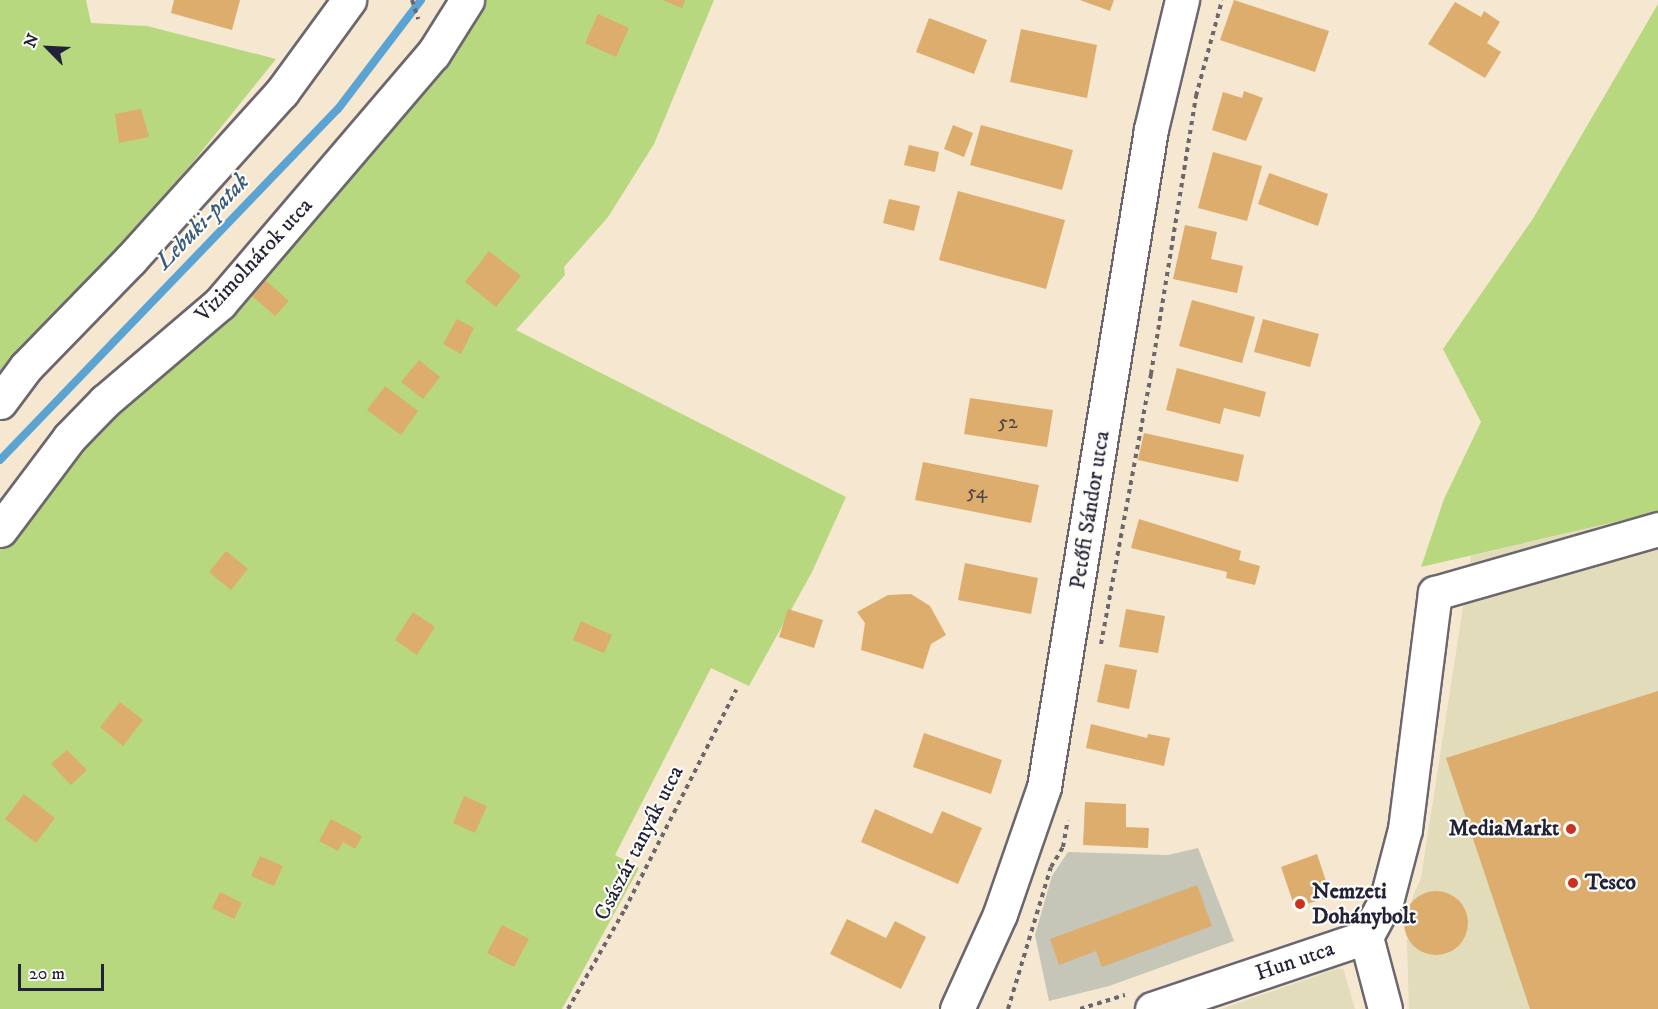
<!DOCTYPE html>
<meta charset="utf-8">
<style>
body{margin:0}
#map{position:relative;width:1658px;height:1009px;overflow:hidden;background:#f5e7d0;font-family:"IM FELL DW Pica",serif}
div>[style]{position:absolute}
.built>*{inset:0;background:#e2dcba}
.industrial>*{inset:0;background:#c5c5b8}
.green>*{inset:0;background:#b7d87f}
.stream>*{height:8px;margin:-4px;padding:0 4px;transform-origin:4px;border-radius:4px;background:#5aa3d2}
.building>*{inset:0;background:#dcad6d}
.round{border-radius:50%}
.path>*{height:4px;margin-top:-2px;transform-origin:0;background:repeating-linear-gradient(90deg,#6c676f 0 4.5px,transparent 0 9px)}
.roads{filter:drop-shadow(2px 0 #6c676f) drop-shadow(-2px 0 #6c676f) drop-shadow(0 2px #6c676f) drop-shadow(0 -2px #6c676f)}
.minor>*{height:33px;margin:-16.5px;padding:0 16.5px;transform-origin:16.5px;border-radius:16.5px;background:#fff}
.dots>*{width:16px;height:16px;translate:-50% -50%;box-sizing:border-box;border:3px solid #fdfcf7;border-radius:50%}
span{translate:-50% -50%;white-space:nowrap;text-align:center;line-height:1.15;-webkit-text-stroke:4.5px #fdfcf7;paint-order:stroke}
.number-label{font-size:20px;color:#504548}
.number-label span{-webkit-text-stroke-width:0}
.street-label{font-size:22px;color:#22223b}
.poi-label{font-size:22px;color:#22223b;font-weight:700}
.right{translate:-100% -50%;text-align:right}
.left{translate:0 -50%;text-align:left}
.water-label{font-size:24px;color:#3b5c7f;font-style:italic}
.north{position:absolute;left:18px;top:18px;width:60px;height:60px;-webkit-text-stroke:4px #fdfcf7;paint-order:stroke;rotate:294deg;font-size:16px;font-weight:700;line-height:24px;text-align:center;color:#22223b}
.north::after{content:'';display:block;margin:auto;width:21px;height:27px;background:#22223b;clip-path:polygon(50% 0,100% 100%,50% 72%,0 100%)}
.scale{position:absolute;left:18px;top:964px;width:86px;height:27px;box-sizing:border-box;border:3px solid #22223b;border-top:0;padding-left:8px;font-size:18px;line-height:21px;white-space:nowrap;color:#22223b;-webkit-text-stroke:4px #fdfcf7;paint-order:stroke}
</style>
<div id="map">
<div class="built">
<div style="clip-path:polygon(1658px 512px,1658px 1009px,1409px 1009px,1407px 941px,1413px 896px,1421px 878px,1471px 556px)"></div>
<div style="clip-path:polygon(1336px 969px,1343px 969px,1355px 1009px,1221px 1009px)"></div>
</div>
<div class="industrial">
<div style="clip-path:polygon(1198px 848px,1234px 941px,1109px 986px,1049px 1001px,1035px 935px,1052px 876px,1068px 852px,1168px 855px)"></div>
</div>
<div class="green">
<div style="clip-path:polygon(0 0,86px 0,91px 23px,147px 26px,276px 59px,119px 254px,0 383px)"></div>
<div style="clip-path:polygon(483px 0,714px 0,654px 144px,608px 217px,564px 267px,565px 275px,516px 330px,846px 497px,812px 572px,749px 686px,711px 668px,615px 855px,639px 868px,562px 1009px,0 1009px,0 541px,83px 432px)"></div>
<div style="clip-path:polygon(1658px 4px,1658px 512px,1421px 567px,1444px 499px,1481px 422px,1443px 349px,1534px 217px)"></div>
</div>
<div class="stream">
<div style="left:0;top:460px;width:487px;rotate:-46.1deg"></div>
<div style="left:338px;top:109px;width:137px;rotate:-52.7deg"></div>
</div>
<div class="building">
<div style="clip-path:polygon(174px 0,240px 0,232px 30px,171px 13px)"></div>
<div style="clip-path:polygon(662px 0,685px 0,682px 8px)"></div>
<div style="clip-path:polygon(1080px 0,1114px 0,1110px 11px)"></div>
<div style="clip-path:polygon(1234px 0,1329px 31px,1315px 72px,1220px 40px)"></div>
<div style="clip-path:polygon(1455px 2px,1481px 17px,1484px 11px,1500px 22px,1487px 43px,1501px 52px,1485px 78px,1428px 44px)"></div>
<div style="clip-path:polygon(598px 14px,629px 28px,616px 57px,585px 43px)"></div>
<div style="clip-path:polygon(929px 18px,987px 40px,974px 74px,916px 52px)"></div>
<div style="clip-path:polygon(1021px 29px,1097px 45px,1087px 98px,1010px 82px)"></div>
<div style="clip-path:polygon(1244px 91px,1263px 98px,1246px 141px,1212px 130px,1223px 92px,1242px 98px)"></div>
<div style="clip-path:polygon(141px 109px,149px 137px,119px 143px,115px 114px)"></div>
<div style="clip-path:polygon(953px 125px,973px 133px,964px 157px,944px 149px)"></div>
<div style="clip-path:polygon(981px 125px,1073px 150px,1062px 190px,970px 165px)"></div>
<div style="clip-path:polygon(909px 145px,939px 152px,935px 172px,904px 165px)"></div>
<div style="clip-path:polygon(1213px 152px,1262px 166px,1247px 221px,1198px 208px)"></div>
<div style="clip-path:polygon(1269px 173px,1328px 194px,1318px 226px,1258px 204px)"></div>
<div style="clip-path:polygon(958px 191px,1065px 220px,1046px 289px,939px 260px)"></div>
<div style="clip-path:polygon(889px 199px,920px 206px,914px 231px,883px 223px)"></div>
<div style="clip-path:polygon(1185px 225px,1217px 232px,1211px 259px,1243px 266px,1237px 293px,1173px 279px)"></div>
<div style="clip-path:polygon(489px 251px,521px 276px,496px 307px,465px 282px)"></div>
<div style="clip-path:polygon(265px 280px,289px 301px,275px 316px,252px 296px)"></div>
<div style="clip-path:polygon(1192px 300px,1255px 317px,1242px 363px,1179px 346px)"></div>
<div style="clip-path:polygon(457px 319px,474px 328px,461px 354px,443px 344px)"></div>
<div style="clip-path:polygon(1263px 319px,1319px 334px,1310px 367px,1254px 352px)"></div>
<div style="clip-path:polygon(419px 360px,440px 377px,423px 399px,401px 382px)"></div>
<div style="clip-path:polygon(1177px 368px,1266px 392px,1260px 417px,1224px 408px,1220px 424px,1166px 410px)"></div>
<div style="clip-path:polygon(385px 386px,418px 411px,401px 435px,367px 410px)"></div>
<div style="clip-path:polygon(970px 398px,1053px 410px,1047px 447px,964px 434px)"></div>
<div style="clip-path:polygon(1144px 433px,1244px 455px,1238px 482px,1138px 460px)"></div>
<div style="clip-path:polygon(923px 462px,1039px 485px,1031px 523px,915px 500px)"></div>
<div style="clip-path:polygon(1139px 519px,1241px 551px,1239px 560px,1260px 566px,1255px 585px,1226px 578px,1227px 572px,1131px 548px)"></div>
<div style="clip-path:polygon(226px 551px,248px 569px,231px 590px,209px 572px)"></div>
<div style="clip-path:polygon(965px 563px,1038px 578px,1031px 614px,958px 600px)"></div>
<div style="clip-path:polygon(911px 594px,930px 606px,946px 635px,931px 644px,923px 669px,861px 650px,865px 623px,857px 612px,888px 595px)"></div>
<div style="clip-path:polygon(788px 609px,823px 620px,814px 648px,779px 637px)"></div>
<div style="clip-path:polygon(1126px 609px,1165px 616px,1158px 653px,1119px 647px)"></div>
<div style="clip-path:polygon(413px 612px,435px 627px,417px 655px,395px 640px)"></div>
<div style="clip-path:polygon(581px 621px,612px 635px,604px 653px,573px 640px)"></div>
<div style="clip-path:polygon(1105px 664px,1137px 670px,1129px 709px,1097px 702px)"></div>
<div style="clip-path:polygon(1658px 691px,1658px 1009px,1530px 1009px,1446px 758px)"></div>
<div style="clip-path:polygon(120px 702px,143px 720px,123px 746px,100px 727px)"></div>
<div style="clip-path:polygon(1091px 724px,1147px 738px,1148px 734px,1170px 738px,1164px 766px,1086px 748px)"></div>
<div style="clip-path:polygon(924px 733px,1002px 760px,991px 794px,913px 767px)"></div>
<div style="clip-path:polygon(67px 750px,87px 770px,71px 785px,51px 764px)"></div>
<div style="clip-path:polygon(24px 794px,55px 818px,36px 843px,5px 819px)"></div>
<div style="clip-path:polygon(464px 796px,487px 806px,475px 833px,453px 823px)"></div>
<div style="clip-path:polygon(1085px 802px,1126px 804px,1126px 827px,1149px 828px,1148px 848px,1083px 845px)"></div>
<div style="clip-path:polygon(875px 809px,932px 834px,942px 811px,982px 828px,958px 884px,861px 842px)"></div>
<div style="clip-path:polygon(331px 819px,362px 836px,355px 849px,343px 842px,338px 851px,319px 841px)"></div>
<div style="clip-path:polygon(1317px 854px,1331px 896px,1295px 908px,1281px 867px)"></div>
<div style="clip-path:polygon(260px 856px,283px 866px,274px 886px,251px 876px)"></div>
<div style="clip-path:polygon(1197px 885px,1212px 926px,1102px 967px,1096px 951px,1059px 965px,1050px 939px)"></div>
<div class="round" style="left:1404px;top:891px;width:64px;height:64px"></div>
<div style="clip-path:polygon(220px 892px,242px 903px,234px 919px,212px 908px)"></div>
<div style="clip-path:polygon(847px 919px,886px 938px,895px 921px,926px 937px,901px 989px,830px 954px)"></div>
<div style="clip-path:polygon(502px 925px,529px 939px,514px 967px,487px 953px)"></div>
</div>
<div class="path">
<div style="left:412px;top:0;width:20px;rotate:72deg"></div>
<div style="left:1101px;top:644px;width:275px;rotate:-79.5deg"></div>
<div style="left:1151px;top:374px;width:282px;rotate:-80.8deg"></div>
<div style="left:1196px;top:96px;width:99px;rotate:-74.8deg"></div>
<div style="left:568px;top:1009px;width:115px;rotate:-60.3deg"></div>
<div style="left:625px;top:909px;width:246px;rotate:-63.1deg"></div>
<div style="left:1008px;top:1009px;width:148px;rotate:-73.2deg"></div>
<div style="left:1051px;top:867px;width:23px;rotate:-59deg"></div>
<div style="left:1063px;top:847px;width:27px;rotate:-80deg"></div>
<div style="left:1080px;top:1009px;width:47px;rotate:-17.3deg"></div>
</div>
<div class="roads">
<div class="minor">
<div style="left:0;top:402px;width:44px;rotate:-53.4deg"></div>
<div style="left:26px;top:367px;width:151px;rotate:-45.8deg"></div>
<div style="left:131px;top:259px;width:225px;rotate:-47.9deg"></div>
<div style="left:282px;top:92px;width:114px;rotate:-53.9deg"></div>
<div style="left:0;top:530px;width:115px;rotate:-53.1deg"></div>
<div style="left:69px;top:438px;width:52px;rotate:-45.8deg"></div>
<div style="left:105px;top:401px;width:151px;rotate:-40.4deg"></div>
<div style="left:220px;top:303px;width:328px;rotate:-49.5deg"></div>
<div style="left:433px;top:54px;width:64px;rotate:-57.8deg"></div>
<div style="left:1366px;top:937px;width:44px;rotate:-61.7deg"></div>
<div style="left:1387px;top:898px;width:71px;rotate:-75.4deg"></div>
<div style="left:1405px;top:829px;width:238px;rotate:-82.8deg"></div>
<div style="left:1435px;top:593px;width:232px;rotate:-16deg"></div>
<div style="left:1366px;top:937px;width:74px;rotate:75.2deg"></div>
<div style="left:957px;top:1009px;width:104px;rotate:-65.6deg"></div>
<div style="left:1000px;top:914px;width:134px;rotate:-70.9deg"></div>
<div style="left:1044px;top:787px;width:667px;rotate:-80.76deg"></div>
<div style="left:1151px;top:129px;width:133px;rotate:-76.5deg"></div>
<div style="left:1152px;top:1009px;width:226px;rotate:-18.6deg"></div>
</div>
</div>
<div class="dots">
<div style="left:1571px;top:829px;background:#c8321e"></div>
<div style="left:1573px;top:883px;background:#c8321e"></div>
<div style="left:1300px;top:904px;background:#c8321e"></div>
</div>
<div class="number-label">
<span style="left:1008px;top:422px">52</span>
<span style="left:977px;top:492px">54</span>
</div>
<div class="street-label">
<span style="left:254px;top:260px;rotate:-47deg">Vizimolnárok utca</span>
<span style="left:1090px;top:510px;rotate:-81deg">Petőfi Sándor utca</span>
<span style="left:639px;top:843px;rotate:-63deg">Császár tanyák utca</span>
<span style="left:1295px;top:961px;rotate:-19deg">Hun utca</span>
</div>
<div class="poi-label">
<span class="right" style="left:1559px;top:829px">MediaMarkt</span>
<span class="left" style="left:1585px;top:883px">Tesco</span>
<span class="left" style="left:1312px;top:904px">Nemzeti<br>Dohánybolt</span>
</div>
<div class="water-label">
<span style="left:203px;top:222px;rotate:-46deg">Lebuki-patak</span>
</div>
<div class="north">N</div>
<div class="scale">20 m</div>
</div>
